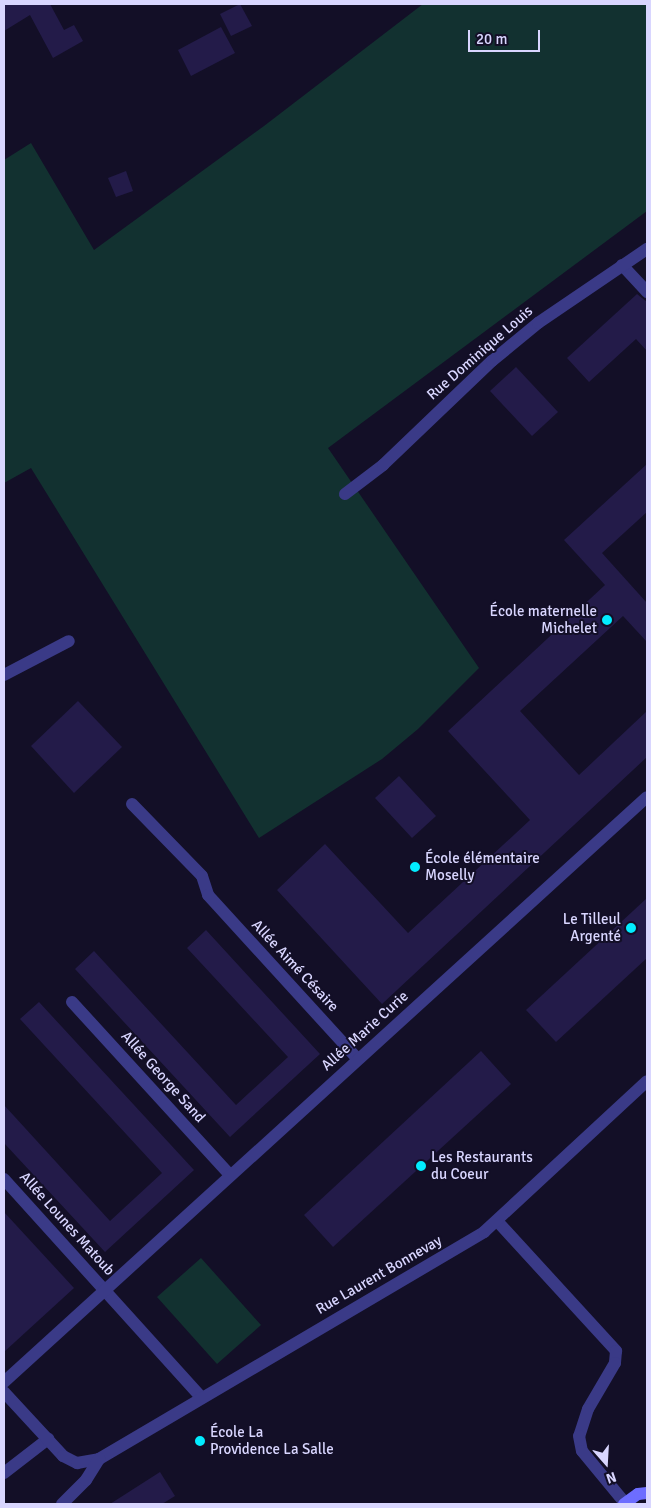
<!DOCTYPE html>
<meta charset="utf-8">
<style>
body{margin:0}
#map{position:relative;width:651px;height:1508px;overflow:hidden;background:#130f27;font-family:Signika,sans-serif}
div>[style]{position:absolute}
.green>*{inset:0;background:#123130}
.building>*{inset:0;background:#231b49}
.lane>*{height:12px;margin:-6px;padding:0 6px;transform-origin:6px;border-radius:6px;background:#3a3a87}
.street>*{height:12px;margin:-6px;padding:0 6px;transform-origin:6px;border-radius:6px;background:#3a3a87}
.secondary>*{height:12px;margin:-6px;padding:0 6px;transform-origin:6px;border-radius:6px;background:#6d6dff}
.dots>*{width:14px;height:14px;translate:-50% -50%;box-sizing:border-box;border:2px solid #130f27;border-radius:50%}
span{translate:-50% -50%;white-space:nowrap;text-align:center;line-height:1.15;-webkit-text-stroke:4px #130f27;paint-order:stroke}
.street-label{font-size:15px;color:#d9d6ff}
.poi-label{font-size:15px;color:#d9d6ff}
.right{translate:-100% -50%;text-align:right}
.left{translate:0 -50%;text-align:left}
.frame{position:absolute;inset:0;border:5px solid #d9d6ff;pointer-events:none}
.north{position:absolute;left:581px;top:1438px;width:50px;height:50px;-webkit-text-stroke:4px #130f27;paint-order:stroke;rotate:161deg;font-size:14px;font-weight:700;line-height:20px;text-align:center;color:#d9d6ff}
.north::after{content:'';display:block;margin:auto;width:18px;height:22px;background:#d9d6ff;clip-path:polygon(50% 0,100% 100%,50% 72%,0 100%)}
.scale{position:absolute;left:468px;top:30px;width:72px;height:22px;box-sizing:border-box;border:2px solid #d9d6ff;border-top:0;padding-left:6px;font-size:15px;line-height:18px;white-space:nowrap;color:#d9d6ff;-webkit-text-stroke:4px #130f27;paint-order:stroke}
</style>
<div id="map">
<div class="green">
<div style="clip-path:polygon(423px 4px,647px 4px,647px 211px,328px 448px,479px 668px,418px 729px,382px 759px,259px 838px,31px 468px,4px 483px,4px 160px,31px 143px,94px 250px,264px 126px)"></div>
<div style="clip-path:polygon(201px 1258px,261px 1325px,217px 1364px,157px 1297px)"></div>
</div>
<div class="building">
<div style="clip-path:polygon(4px 4px,50px 4px,64px 30px,74px 25px,83px 41px,53px 58px,30px 15px,4px 31px)"></div>
<div style="clip-path:polygon(240px 4px,252px 26px,231px 36px,220px 14px)"></div>
<div style="clip-path:polygon(221px 27px,235px 53px,191px 76px,178px 50px)"></div>
<div style="clip-path:polygon(126px 171px,133px 191px,116px 197px,108px 178px)"></div>
<div style="clip-path:polygon(637px 294px,647px 302px,647px 351px,636px 339px,589px 382px,567px 358px)"></div>
<div style="clip-path:polygon(516px 367px,558px 412px,532px 436px,490px 391px)"></div>
<div style="clip-path:polygon(647px 464px,647px 512px,602px 553px,647px 603px,647px 642px,623px 616px,520px 711px,579px 775px,647px 711px,647px 757px,382px 1004px,277px 890px,325px 844px,408px 933px,530px 820px,448px 731px,605px 585px,564px 540px)"></div>
<div style="clip-path:polygon(78px 701px,122px 747px,74px 793px,31px 746px)"></div>
<div style="clip-path:polygon(399px 776px,436px 816px,412px 838px,375px 798px)"></div>
<div style="clip-path:polygon(647px 898px,647px 958px,556px 1042px,526px 1010px)"></div>
<div style="clip-path:polygon(206px 930px,320px 1054px,230px 1137px,75px 969px,94px 951px,236px 1105px,288px 1057px,187px 948px)"></div>
<div style="clip-path:polygon(39px 1002px,194px 1170px,105px 1252px,4px 1143px,4px 1105px,110px 1221px,162px 1173px,20px 1019px)"></div>
<div style="clip-path:polygon(481px 1051px,511px 1084px,333px 1247px,304px 1215px)"></div>
<div style="clip-path:polygon(4px 1212px,74px 1288px,4px 1352px)"></div>
<div style="clip-path:polygon(160px 1472px,175px 1496px,162px 1504px,110px 1504px)"></div>
</div>
<div class="lane">
<div style="left:622px;top:265px;width:37px;rotate:47deg"></div>
<div style="left:132px;top:804px;width:100px;rotate:45.8deg"></div>
<div style="left:202px;top:876px;width:20px;rotate:72deg"></div>
<div style="left:4px;top:1473px;width:56px;rotate:-37.7deg"></div>
</div>
<div class="street">
<div style="left:345px;top:494px;width:48px;rotate:-37.3deg"></div>
<div style="left:383px;top:465px;width:151px;rotate:-43.7deg"></div>
<div style="left:492px;top:361px;width:60px;rotate:-39.6deg"></div>
<div style="left:538px;top:323px;width:132px;rotate:-34.2deg"></div>
<div style="left:4px;top:675px;width:73px;rotate:-27.6deg"></div>
<div style="left:208px;top:895px;width:222px;rotate:47.6deg"></div>
<div style="left:72px;top:1002px;width:234px;rotate:47.6deg"></div>
<div style="left:4px;top:1179px;width:295px;rotate:47.9deg"></div>
<div style="left:498px;top:1222px;width:175px;rotate:47.5deg"></div>
<div style="left:616px;top:1351px;width:12px;rotate:95deg"></div>
<div style="left:615px;top:1363px;width:53px;rotate:120.4deg"></div>
<div style="left:588px;top:1409px;width:28px;rotate:108deg"></div>
<div style="left:579px;top:1436px;width:15px;rotate:79deg"></div>
<div style="left:582px;top:1451px;width:67px;rotate:50.4deg"></div>
<div style="left:4px;top:1382px;width:869px;rotate:-42.3deg"></div>
<div style="left:4px;top:1392px;width:87px;rotate:47.3deg"></div>
<div style="left:63px;top:1456px;width:16px;rotate:27deg"></div>
<div style="left:77px;top:1463px;width:22px;rotate:-10deg"></div>
<div style="left:99px;top:1459px;width:447px;rotate:-30.5deg"></div>
<div style="left:484px;top:1232px;width:222px;rotate:-42.8deg"></div>
<div style="left:62px;top:1504px;width:34px;rotate:-45deg"></div>
<div style="left:86px;top:1480px;width:25px;rotate:-58deg"></div>
</div>
<div class="secondary">
<div style="left:624px;top:1504px;width:17px;rotate:-36deg"></div>
<div style="left:638px;top:1494px;width:9px;rotate:-6deg"></div>
</div>
<div class="dots">
<div style="left:607px;top:620px;background:#02ecff"></div>
<div style="left:415px;top:867px;background:#02ecff"></div>
<div style="left:631px;top:928px;background:#02ecff"></div>
<div style="left:421px;top:1166px;background:#02ecff"></div>
<div style="left:200px;top:1441px;background:#02ecff"></div>
</div>
<div class="street-label">
<span style="left:480px;top:353px;rotate:-41deg">Rue Dominique Louis</span>
<span style="left:295px;top:966px;rotate:47deg">Allée Aimé Césaire</span>
<span style="left:365px;top:1031px;rotate:-42deg">Allée Marie Curie</span>
<span style="left:163px;top:1077px;rotate:48deg">Allée George Sand</span>
<span style="left:67px;top:1224px;rotate:48deg">Allée Lounes Matoub</span>
<span style="left:379px;top:1275px;rotate:-30deg">Rue Laurent Bonnevay</span>
</div>
<div class="poi-label">
<span class="right" style="left:597px;top:620px">École maternelle<br>Michelet</span>
<span class="left" style="left:425px;top:867px">École élémentaire<br>Moselly</span>
<span class="right" style="left:621px;top:928px">Le Tilleul<br>Argenté</span>
<span class="left" style="left:431px;top:1166px">Les Restaurants<br>du Coeur</span>
<span class="left" style="left:210px;top:1441px">École La<br>Providence La Salle</span>
</div>
<div class="frame"></div>
<div class="north">N</div>
<div class="scale">20 m</div>
</div>
